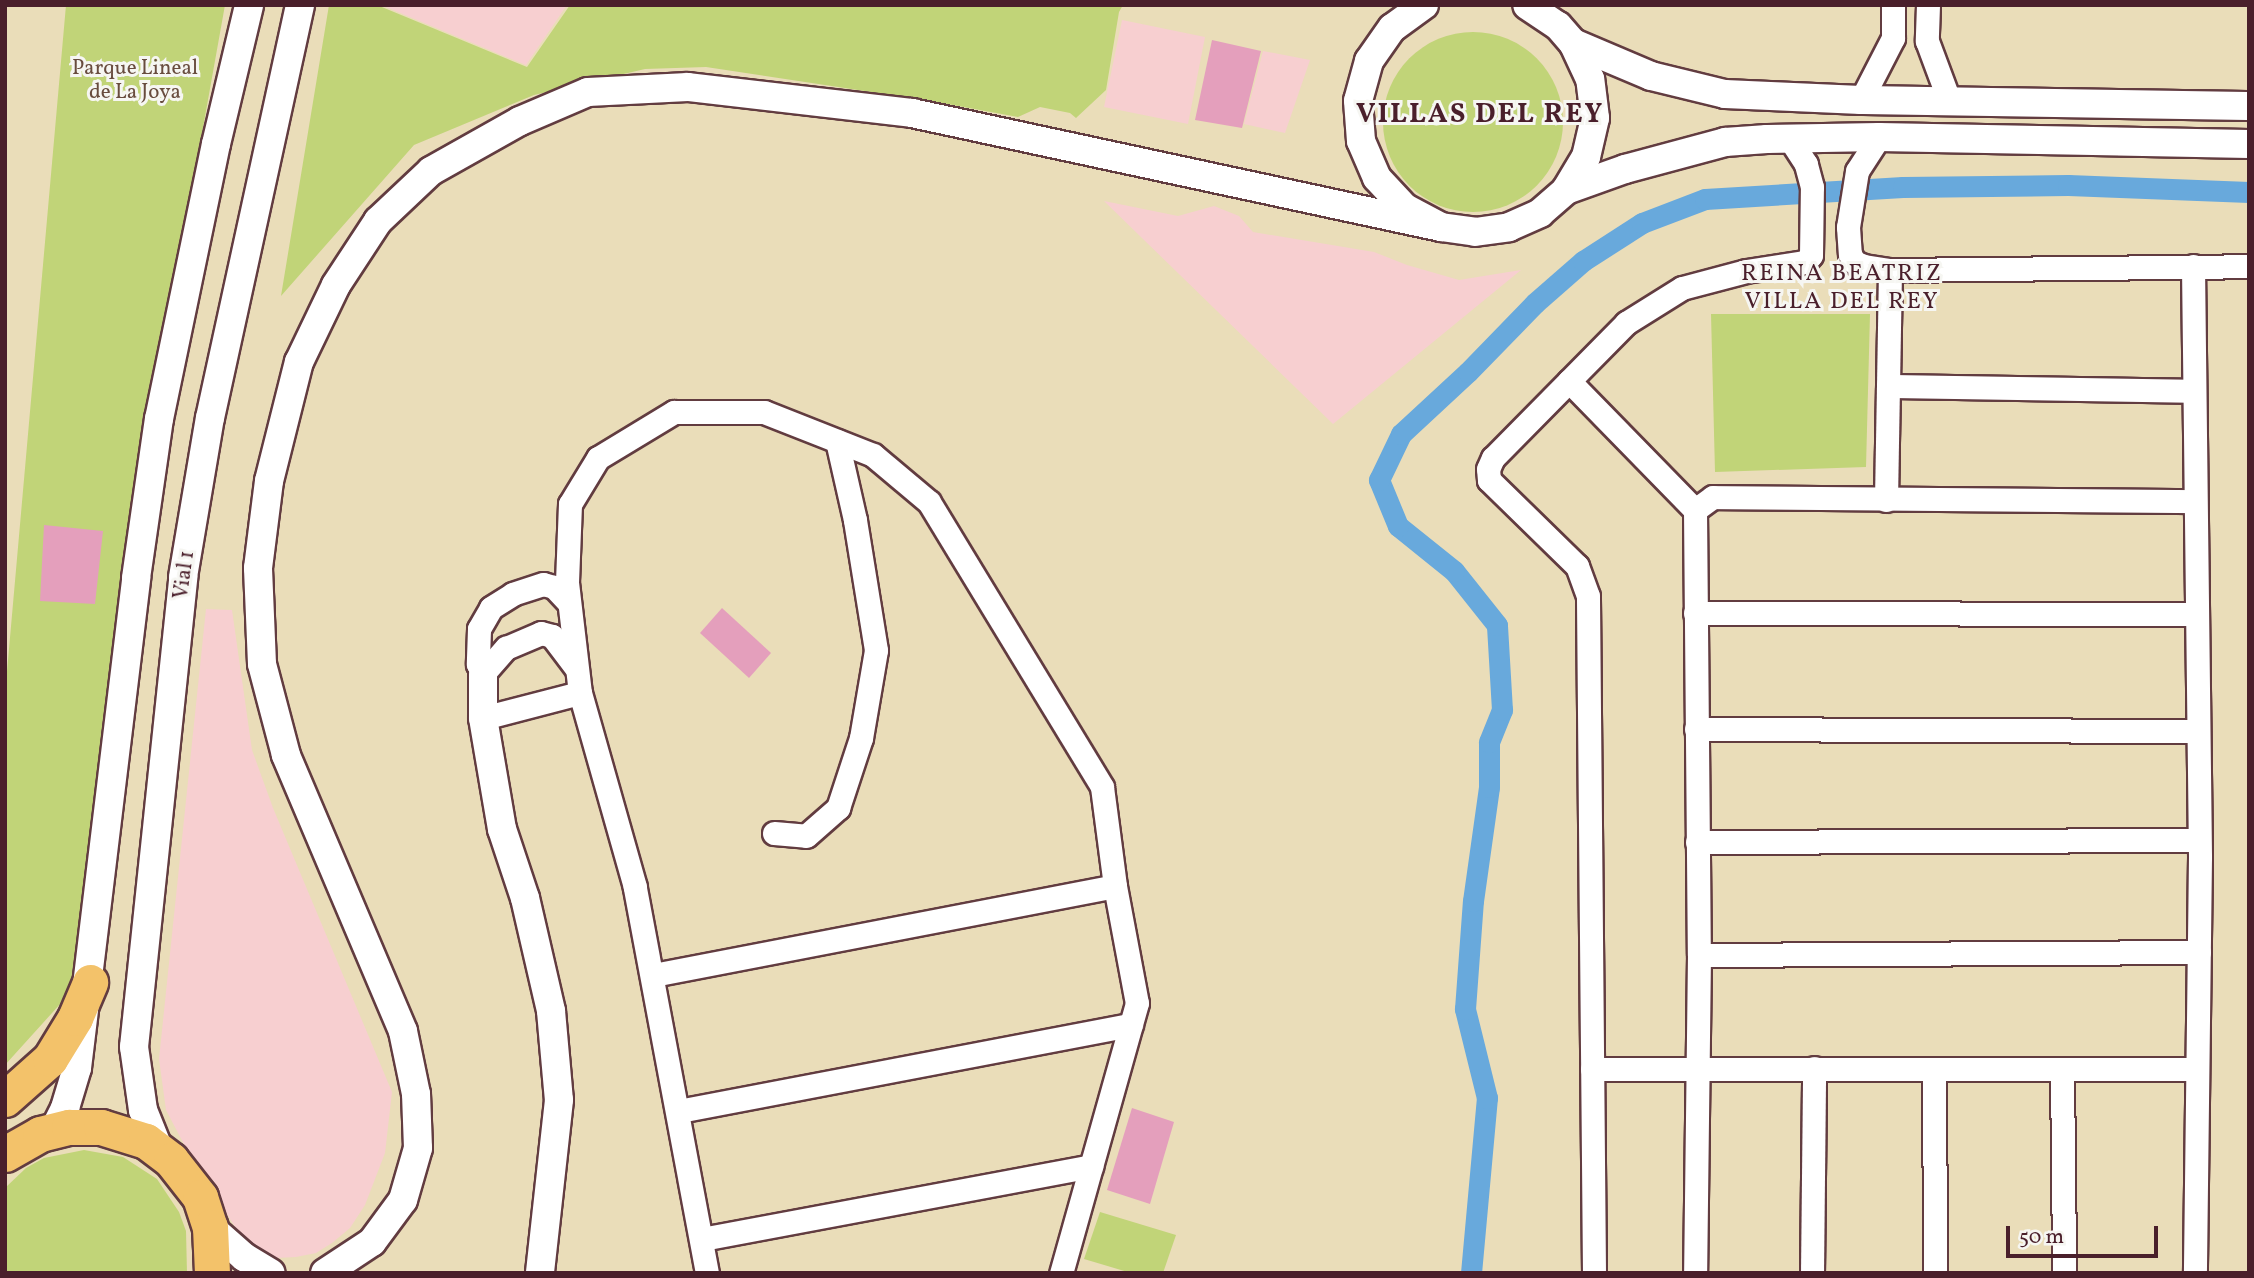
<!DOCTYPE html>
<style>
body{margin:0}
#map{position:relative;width:2254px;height:1278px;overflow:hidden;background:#eaddb9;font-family:Vollkorn,serif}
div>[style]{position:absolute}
.built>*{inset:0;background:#f7cfd0}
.green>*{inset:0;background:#c1d478}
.round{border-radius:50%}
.canal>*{height:21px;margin:-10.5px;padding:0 10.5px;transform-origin:10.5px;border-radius:10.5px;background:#68a9dc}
.building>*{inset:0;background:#e49fbc}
.roads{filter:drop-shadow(2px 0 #623c40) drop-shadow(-2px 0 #623c40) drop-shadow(0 2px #623c40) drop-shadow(0 -2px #623c40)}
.minor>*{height:23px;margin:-11.5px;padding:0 11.5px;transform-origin:11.5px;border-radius:11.5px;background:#fff}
.tertiary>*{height:28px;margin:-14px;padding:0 14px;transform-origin:14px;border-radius:14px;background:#fff}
.primary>*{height:35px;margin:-17.5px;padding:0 17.5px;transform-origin:17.5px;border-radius:17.5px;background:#f3c26a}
span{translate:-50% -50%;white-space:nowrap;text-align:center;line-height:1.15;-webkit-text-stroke:6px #f6f6f2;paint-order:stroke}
.park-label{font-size:21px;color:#684c3e}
.street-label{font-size:21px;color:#4a1f2b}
.quarter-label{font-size:24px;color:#4a1f2b;letter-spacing:2px}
.district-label{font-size:28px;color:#4a1f2b;font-weight:700;letter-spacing:2px}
.frame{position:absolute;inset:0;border:7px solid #4a1f2b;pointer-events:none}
.scale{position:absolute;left:2006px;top:1226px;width:152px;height:32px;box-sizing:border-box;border:4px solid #4a1f2b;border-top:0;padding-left:9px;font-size:21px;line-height:24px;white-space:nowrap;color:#4a1f2b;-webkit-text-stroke:5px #f6f6f2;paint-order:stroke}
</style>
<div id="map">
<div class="built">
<div style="clip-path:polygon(381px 5px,567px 5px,526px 65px)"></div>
<div style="clip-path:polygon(1122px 20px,1205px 37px,1188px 124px,1104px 107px)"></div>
<div style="clip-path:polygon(1263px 51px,1310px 60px,1285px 133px,1244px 124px)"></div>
<div style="clip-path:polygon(1104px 201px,1178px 216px,1214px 206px,1239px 216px,1253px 232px,1374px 252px,1407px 265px,1459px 280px,1521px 270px,1333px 424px)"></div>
<div style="clip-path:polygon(206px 609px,232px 610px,252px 750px,273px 808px,392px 1092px,385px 1153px,365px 1205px,350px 1228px,332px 1243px,316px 1253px,296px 1257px,276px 1258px,240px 1235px,187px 1150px,166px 1110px,159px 1059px)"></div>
</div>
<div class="green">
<div style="clip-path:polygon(66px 5px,225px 5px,135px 507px,71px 992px,5px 1065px,5px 694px)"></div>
<div style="clip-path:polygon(329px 5px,377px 5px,527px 67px,570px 5px,1123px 5px,1119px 12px,1106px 90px,1076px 118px,1070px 113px,1040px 107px,1018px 117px,931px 101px,706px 67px,645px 69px,534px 95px,414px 145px,281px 296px)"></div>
<div class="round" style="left:1383px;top:32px;width:180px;height:180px"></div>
<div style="clip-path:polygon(1711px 314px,1870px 314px,1866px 467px,1715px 472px)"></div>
<div style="clip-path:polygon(84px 1150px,123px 1157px,157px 1179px,179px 1212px,186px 1231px,187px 1273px,5px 1273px,5px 1188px,26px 1168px,44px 1158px)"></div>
<div style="clip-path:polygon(1100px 1212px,1176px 1235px,1163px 1273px,1131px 1273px,1084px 1259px)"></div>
</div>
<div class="canal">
<div style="left:1471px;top:1273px;width:176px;rotate:-84.8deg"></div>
<div style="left:1487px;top:1098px;width:92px;rotate:-103.9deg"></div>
<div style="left:1465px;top:1009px;width:108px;rotate:-85.8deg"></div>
<div style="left:1473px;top:901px;width:115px;rotate:-82deg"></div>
<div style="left:1489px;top:787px;width:45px;rotate:-90deg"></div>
<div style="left:1489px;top:742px;width:35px;rotate:-68deg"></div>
<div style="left:1502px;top:710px;width:85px;rotate:-93.4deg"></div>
<div style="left:1497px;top:625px;width:69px;rotate:-128.5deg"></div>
<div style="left:1454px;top:571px;width:72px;rotate:-141.2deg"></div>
<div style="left:1398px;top:526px;width:50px;rotate:-112.4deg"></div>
<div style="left:1379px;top:480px;width:51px;rotate:-64.4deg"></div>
<div style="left:1401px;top:434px;width:91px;rotate:-42.8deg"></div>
<div style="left:1468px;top:372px;width:96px;rotate:-45.8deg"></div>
<div style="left:1535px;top:303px;width:64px;rotate:-41.2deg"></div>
<div style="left:1583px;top:261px;width:70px;rotate:-32.8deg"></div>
<div style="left:1642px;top:223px;width:67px;rotate:-20.9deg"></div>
<div style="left:1705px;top:199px;width:198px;rotate:-3.5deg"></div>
<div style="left:1903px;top:187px;width:165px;rotate:-0.7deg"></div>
<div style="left:2068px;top:185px;width:181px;rotate:2.2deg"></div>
</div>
<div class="building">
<div style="clip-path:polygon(1212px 40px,1261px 51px,1242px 128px,1195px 120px)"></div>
<div style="clip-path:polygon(44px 525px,103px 531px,95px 604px,40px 601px)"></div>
<div style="clip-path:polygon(722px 608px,771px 653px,749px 678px,700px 633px)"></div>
<div style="clip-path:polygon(1132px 1108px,1174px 1122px,1150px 1204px,1107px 1190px)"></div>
</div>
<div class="roads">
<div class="minor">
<div style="left:1928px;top:5px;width:36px;rotate:92deg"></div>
<div style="left:1927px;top:41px;width:63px;rotate:69.6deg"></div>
<div style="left:1861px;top:100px;width:70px;rotate:-62.7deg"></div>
<div style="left:1893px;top:38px;width:33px;rotate:-90deg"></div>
<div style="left:1879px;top:137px;width:40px;rotate:122.9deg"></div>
<div style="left:1857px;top:171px;width:57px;rotate:99.1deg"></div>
<div style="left:1848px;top:227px;width:27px;rotate:86deg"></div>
<div style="left:1850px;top:254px;width:9px;rotate:63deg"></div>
<div style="left:1854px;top:262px;width:11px;rotate:22deg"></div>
<div style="left:1864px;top:266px;width:26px;rotate:9deg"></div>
<div style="left:1890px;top:270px;width:359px;rotate:-0.6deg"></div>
<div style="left:2193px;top:266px;width:591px;rotate:89.32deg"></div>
<div style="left:2200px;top:857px;width:416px;rotate:90.7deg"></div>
<div style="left:1569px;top:381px;width:180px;rotate:45.7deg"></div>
<div style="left:1695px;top:510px;width:22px;rotate:-36deg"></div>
<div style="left:1713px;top:497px;width:481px;rotate:0.5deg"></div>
<div style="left:1888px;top:386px;width:305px;rotate:0.9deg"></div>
<div style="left:1886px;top:500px;width:230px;rotate:-89deg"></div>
<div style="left:1695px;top:510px;width:445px;rotate:89.5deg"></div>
<div style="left:1699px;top:955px;width:318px;rotate:90.7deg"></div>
<div style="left:568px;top:602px;width:21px;rotate:-133deg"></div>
<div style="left:554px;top:587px;width:11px;rotate:-165deg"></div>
<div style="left:543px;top:584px;width:32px;rotate:162deg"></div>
<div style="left:513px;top:594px;width:26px;rotate:148deg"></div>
<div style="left:491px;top:608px;width:24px;rotate:120deg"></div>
<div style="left:479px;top:629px;width:35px;rotate:92deg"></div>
<div style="left:478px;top:664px;width:11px;rotate:63deg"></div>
<div style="left:483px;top:674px;width:35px;rotate:-49deg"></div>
<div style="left:506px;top:648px;width:38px;rotate:-23deg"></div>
<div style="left:541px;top:633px;width:11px;rotate:15deg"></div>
<div style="left:552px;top:636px;width:38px;rotate:53deg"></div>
<div style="left:1695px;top:613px;width:500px;rotate:0.11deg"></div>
<div style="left:483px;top:718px;width:100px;rotate:-14.5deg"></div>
<div style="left:1696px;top:729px;width:501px;rotate:0.23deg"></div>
<div style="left:774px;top:833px;width:32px;rotate:5deg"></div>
<div style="left:806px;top:836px;width:43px;rotate:-41.2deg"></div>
<div style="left:838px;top:808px;width:74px;rotate:-71.8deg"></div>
<div style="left:861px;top:738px;width:89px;rotate:-80.3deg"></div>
<div style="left:876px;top:650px;width:132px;rotate:-99.2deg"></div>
<div style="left:855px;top:520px;width:81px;rotate:-102.8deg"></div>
<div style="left:1697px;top:842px;width:502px;rotate:-0.23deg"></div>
<div style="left:1699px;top:955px;width:500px;rotate:-0.34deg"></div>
<div style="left:653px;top:975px;width:470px;rotate:-10.9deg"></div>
<div style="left:1592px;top:1069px;width:605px"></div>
<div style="left:1934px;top:1069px;width:204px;rotate:89.7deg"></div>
<div style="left:2062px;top:1069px;width:204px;rotate:89.4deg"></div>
<div style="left:679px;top:1111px;width:460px;rotate:-10.8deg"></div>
<div style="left:702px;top:1239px;width:396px;rotate:-10.6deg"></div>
<div style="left:707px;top:1273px;width:393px;rotate:-100.6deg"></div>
<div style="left:635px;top:887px;width:202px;rotate:-105.8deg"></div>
<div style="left:580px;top:693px;width:112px;rotate:-96.7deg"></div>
<div style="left:567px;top:582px;width:78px;rotate:-87.8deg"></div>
<div style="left:570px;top:504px;width:54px;rotate:-58.7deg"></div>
<div style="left:598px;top:458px;width:89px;rotate:-31.2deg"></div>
<div style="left:674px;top:412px;width:90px"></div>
<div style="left:764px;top:412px;width:117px;rotate:21.5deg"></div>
<div style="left:873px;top:455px;width:73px;rotate:40deg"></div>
<div style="left:929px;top:502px;width:333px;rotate:58.7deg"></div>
<div style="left:1102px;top:787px;width:100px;rotate:82.5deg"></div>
<div style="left:1115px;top:886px;width:119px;rotate:79.4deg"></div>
<div style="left:1137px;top:1003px;width:280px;rotate:105.7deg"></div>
<div style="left:1594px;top:1273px;width:677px;rotate:-90.51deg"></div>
<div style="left:1588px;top:596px;width:32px;rotate:-110deg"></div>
<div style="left:1577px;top:566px;width:123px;rotate:-135.7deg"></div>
<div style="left:1489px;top:480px;width:11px;rotate:-95deg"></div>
<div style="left:1488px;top:469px;width:12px;rotate:-66deg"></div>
<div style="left:1493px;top:458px;width:190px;rotate:-45.4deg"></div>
<div style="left:1626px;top:323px;width:66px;rotate:-32deg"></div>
<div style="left:1682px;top:288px;width:66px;rotate:-14.9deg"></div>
<div style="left:1746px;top:271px;width:60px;rotate:-8.7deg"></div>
<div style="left:1805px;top:262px;width:9px;rotate:-49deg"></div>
<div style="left:1811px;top:255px;width:68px;rotate:-89.2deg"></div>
<div style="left:1812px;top:187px;width:24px;rotate:-105deg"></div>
<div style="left:1806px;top:164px;width:31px;rotate:-123deg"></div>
<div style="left:1812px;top:1273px;width:205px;rotate:-89.4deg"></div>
</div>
<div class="tertiary">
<div style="left:1424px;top:5px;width:39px;rotate:144deg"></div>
<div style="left:1392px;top:28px;width:40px;rotate:124.9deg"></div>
<div style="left:1369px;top:61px;width:41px;rotate:105.4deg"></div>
<div style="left:1358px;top:101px;width:40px;rotate:85.7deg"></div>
<div style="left:1361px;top:141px;width:40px;rotate:66.6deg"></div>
<div style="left:1377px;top:178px;width:41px;rotate:47deg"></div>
<div style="left:1405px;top:208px;width:41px;rotate:27.8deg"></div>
<div style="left:1441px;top:227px;width:34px;rotate:8deg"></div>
<div style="left:1475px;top:232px;width:34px;rotate:-8deg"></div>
<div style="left:1509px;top:227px;width:34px;rotate:-24deg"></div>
<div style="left:1540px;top:213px;width:35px;rotate:-41deg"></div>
<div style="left:1566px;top:190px;width:39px;rotate:-59deg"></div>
<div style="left:1586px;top:157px;width:40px;rotate:-77deg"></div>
<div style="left:1595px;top:118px;width:39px;rotate:-97deg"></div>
<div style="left:1590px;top:79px;width:40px;rotate:-115deg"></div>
<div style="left:1573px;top:43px;width:23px;rotate:-131deg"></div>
<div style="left:1558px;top:26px;width:37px;rotate:-146deg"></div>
<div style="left:1573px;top:43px;width:85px;rotate:22.9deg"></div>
<div style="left:1651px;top:76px;width:76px;rotate:13.7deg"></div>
<div style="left:1725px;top:94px;width:136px;rotate:2.5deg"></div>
<div style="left:1861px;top:100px;width:388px;rotate:0.9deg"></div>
<div style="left:1566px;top:190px;width:63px;rotate:-19.6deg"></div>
<div style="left:1625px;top:169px;width:104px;rotate:-15.1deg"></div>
<div style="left:1725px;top:142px;width:42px;rotate:-4.1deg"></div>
<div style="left:1767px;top:139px;width:112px;rotate:-1deg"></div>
<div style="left:1879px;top:137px;width:370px;rotate:1.1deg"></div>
<div style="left:483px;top:674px;width:44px;rotate:90deg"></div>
<div style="left:483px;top:718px;width:113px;rotate:80.3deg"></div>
<div style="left:502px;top:829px;width:73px;rotate:71.6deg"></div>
<div style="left:525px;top:898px;width:116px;rotate:77deg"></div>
<div style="left:551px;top:1011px;width:89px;rotate:84.9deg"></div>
<div style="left:559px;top:1100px;width:174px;rotate:96.3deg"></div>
<div style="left:54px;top:1130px;width:25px;rotate:-63deg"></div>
<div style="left:65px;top:1108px;width:42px;rotate:-73.3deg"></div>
<div style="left:77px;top:1068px;width:494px;rotate:-83.1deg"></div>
<div style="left:136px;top:578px;width:161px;rotate:-81.8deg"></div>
<div style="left:159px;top:419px;width:281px;rotate:-78.3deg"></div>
<div style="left:216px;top:144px;width:143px;rotate:-76.6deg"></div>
<div style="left:159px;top:1150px;width:43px;rotate:-111.8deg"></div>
<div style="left:143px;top:1110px;width:64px;rotate:-98.1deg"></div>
<div style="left:134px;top:1047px;width:473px;rotate:-84deg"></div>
<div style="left:183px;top:577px;width:161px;rotate:-80.4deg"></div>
<div style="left:210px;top:418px;width:423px;rotate:-77.7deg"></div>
<div style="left:210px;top:1227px;width:45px;rotate:41.4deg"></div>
<div style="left:244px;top:1257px;width:31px;rotate:31deg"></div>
<div style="left:325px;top:1273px;width:56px;rotate:-33.4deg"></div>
<div style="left:372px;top:1242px;width:52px;rotate:-53.6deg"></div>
<div style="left:403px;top:1200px;width:54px;rotate:-73.9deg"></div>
<div style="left:418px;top:1148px;width:54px;rotate:-92.1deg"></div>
<div style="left:416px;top:1094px;width:64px;rotate:-101.7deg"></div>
<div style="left:403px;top:1031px;width:300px;rotate:-113deg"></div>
<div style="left:286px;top:755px;width:94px;rotate:-104.8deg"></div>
<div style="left:262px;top:664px;width:96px;rotate:-92.4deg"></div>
<div style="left:258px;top:568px;width:88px;rotate:-82.8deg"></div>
<div style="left:269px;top:481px;width:123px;rotate:-75.9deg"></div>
<div style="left:299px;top:362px;width:85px;rotate:-64.3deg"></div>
<div style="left:336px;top:285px;width:77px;rotate:-56.7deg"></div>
<div style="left:378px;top:221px;width:73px;rotate:-43.3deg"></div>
<div style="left:431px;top:171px;width:102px;rotate:-29.3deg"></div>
<div style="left:520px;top:121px;width:74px;rotate:-23.1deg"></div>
<div style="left:588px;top:92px;width:100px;rotate:-2.9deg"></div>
<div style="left:688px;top:87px;width:226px;rotate:6.6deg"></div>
<div style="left:912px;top:113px;width:541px;rotate:12.16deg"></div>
</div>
<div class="primary">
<div style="left:5px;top:1099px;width:60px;rotate:-41.6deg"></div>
<div style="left:50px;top:1059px;width:48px;rotate:-58.6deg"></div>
<div style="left:75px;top:1018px;width:39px;rotate:-67deg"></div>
<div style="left:5px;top:1154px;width:40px;rotate:-29.7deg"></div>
<div style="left:40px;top:1134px;width:30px;rotate:-14deg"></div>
<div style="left:69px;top:1127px;width:32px"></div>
<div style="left:101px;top:1127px;width:47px;rotate:17.3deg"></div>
<div style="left:146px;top:1141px;width:31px;rotate:37deg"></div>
<div style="left:171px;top:1160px;width:47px;rotate:51.9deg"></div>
<div style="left:200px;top:1197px;width:32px;rotate:72deg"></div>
<div style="left:210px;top:1227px;width:46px;rotate:87.5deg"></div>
</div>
</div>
<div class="park-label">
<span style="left:135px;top:81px">Parque Lineal<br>de La Joya</span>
</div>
<div class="street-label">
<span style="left:185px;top:575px;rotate:-82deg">Vial 1</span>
</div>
<div class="quarter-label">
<span style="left:1842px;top:289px">REINA BEATRIZ<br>VILLA DEL REY</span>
</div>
<div class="district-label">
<span style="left:1480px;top:115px">VILLAS DEL REY</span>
</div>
<div class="frame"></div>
<div class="scale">50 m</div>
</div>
